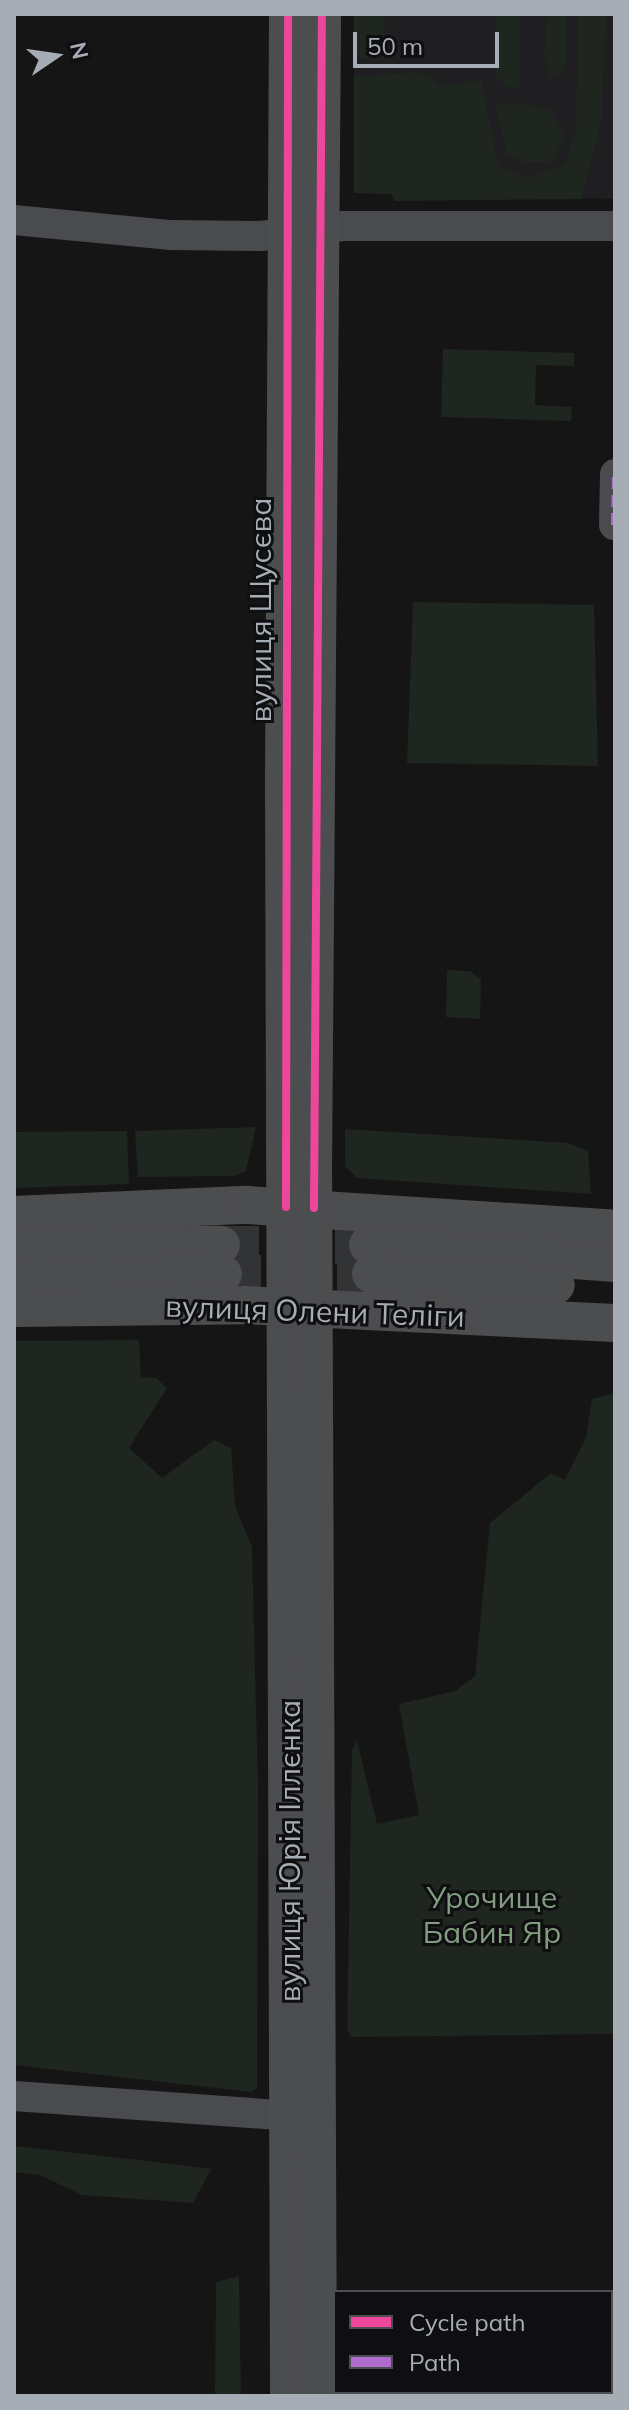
<!DOCTYPE html>
<meta charset="utf-8">
<style>
body{margin:0}
#map{position:relative;width:629px;height:2410px;overflow:hidden;background:#151515;font-family:Mulish,sans-serif}
div>[style]{position:absolute}
.built>*{inset:0;background:#1f1f21}
.green>*{inset:0;background:#1f251f}
.major-tunnel>*{height:38px;margin-top:-19px;transform-origin:0;background:repeating-linear-gradient(90deg,#323335 0 38px,transparent 0 57px)}
.minor>*{height:30px;margin:-15px;padding:0 15px;transform-origin:15px;border-radius:15px;background:#494b4e}
.major>*{height:38px;margin:-19px;padding:0 19px;transform-origin:19px;border-radius:19px;background:#4c4d4f}
.quiet>*{height:6px;margin-top:-3px;transform-origin:0;background:repeating-linear-gradient(90deg,#b06ccc 0 12px,transparent 0 18px)}
.cycleway>*{height:8px;margin:-4px;padding:0 4px;transform-origin:4px;border-radius:4px;background:#ed469a}
span{translate:-50% -50%;white-space:nowrap;text-align:center;line-height:1.15;-webkit-text-stroke:6px #0f0f11;paint-order:stroke}
.street-label{font-size:30px;color:#a7adb5}
.park-label{font-size:30px;color:#829e80}
.frame{position:absolute;inset:0;border:16px solid #a7adb5;pointer-events:none}
.legend{position:absolute;left:333px;top:2290px;width:280px;height:104px;box-sizing:border-box;background:#0f0f11;border:2px solid #4c4e53;margin:0;padding:10px 14px;list-style:none;font-size:24px;color:#a7adb5}
.legend li{display:flex;align-items:center;gap:16px;height:40px}
.legend b{width:40px;border:2px solid #4c4e53}
.north{position:absolute;left:16px;top:16px;width:80px;height:80px;-webkit-text-stroke:6px #0f0f11;paint-order:stroke;rotate:77deg;font-size:22px;font-weight:700;line-height:32px;text-align:center;color:#a7adb5}
.north::after{content:'';display:block;margin:auto;width:28px;height:36px;background:#a7adb5;clip-path:polygon(50% 0,100% 100%,50% 72%,0 100%)}
.scale{position:absolute;left:353px;top:32px;width:146px;height:36px;box-sizing:border-box;border:4px solid #a7adb5;border-top:0;padding-left:10px;font-size:24px;line-height:28px;white-space:nowrap;color:#a7adb5;-webkit-text-stroke:6px #0f0f11;paint-order:stroke}
</style>
<div id="map">
<div class="built">
<div style="clip-path:polygon(354px 14px,615px 14px,615px 199px,354px 193px)"></div>
</div>
<div class="green">
<div style="clip-path:polygon(354px 14px,384px 14px,385px 56px,354px 59px)"></div>
<div style="clip-path:polygon(495px 14px,521px 14px,519px 87px,508px 88px,496px 77px)"></div>
<div style="clip-path:polygon(548px 14px,567px 14px,566px 62px,563px 72px,550px 77px,544px 58px)"></div>
<div style="clip-path:polygon(578px 14px,606px 14px,601px 124px,582px 199px,395px 201px,391px 194px,354px 193px,354px 77px,416px 72px,432px 77px,439px 87px,481px 80px,498px 166px,529px 178px,565px 164px,576px 131px)"></div>
<div style="clip-path:polygon(520px 103px,550px 110px,563px 129px,565px 138px,552px 161px,521px 163px,506px 152px,495px 104px)"></div>
<div style="clip-path:polygon(443px 349px,574px 353px,574px 366px,536px 365px,535px 405px,572px 407px,571px 421px,441px 417px)"></div>
<div style="clip-path:polygon(413px 602px,594px 605px,598px 766px,407px 763px)"></div>
<div style="clip-path:polygon(447px 970px,470px 971px,481px 979px,480px 1019px,446px 1017px)"></div>
<div style="clip-path:polygon(256px 1127px,246px 1171px,234px 1176px,138px 1177px,135px 1131px)"></div>
<div style="clip-path:polygon(345px 1129px,569px 1143px,588px 1151px,591px 1194px,357px 1178px,345px 1166px)"></div>
<div style="clip-path:polygon(127px 1131px,129px 1184px,14px 1188px,14px 1132px)"></div>
<div style="clip-path:polygon(139px 1340px,141px 1377px,156px 1378px,167px 1388px,129px 1448px,162px 1478px,214px 1440px,231px 1448px,235px 1506px,252px 1547px,258px 1788px,257px 2088px,251px 2092px,14px 2065px,14px 1341px)"></div>
<div style="clip-path:polygon(615px 1393px,615px 2034px,352px 2037px,347px 2030px,352px 1751px,357px 1740px,377px 1824px,419px 1815px,399px 1704px,455px 1691px,475px 1676px,490px 1523px,551px 1473px,565px 1480px,586px 1437px,592px 1399px)"></div>
<div style="clip-path:polygon(14px 2146px,139px 2160px,211px 2169px,193px 2203px,82px 2195px,40px 2175px,14px 2172px)"></div>
<div style="clip-path:polygon(239px 2276px,241px 2396px,215px 2396px,216px 2282px)"></div>
</div>
<div class="major-tunnel">
<div style="left:221px;top:1245px;width:147px"></div>
<div style="left:223px;top:1274px;width:148px"></div>
</div>
<div class="minor">
<div style="left:14px;top:220px;width:158px;rotate:5.5deg"></div>
<div style="left:171px;top:235px;width:90px;rotate:0.6deg"></div>
<div style="left:261px;top:236px;width:84px;rotate:-6.9deg"></div>
<div style="left:344px;top:226px;width:271px"></div>
<div style="left:614px;top:525px;width:51px;rotate:-88.9deg"></div>
<div style="left:14px;top:2096px;width:294px;rotate:4.1deg"></div>
</div>
<div class="major">
<div style="left:288px;top:14px;width:775px;rotate:90.3deg"></div>
<div style="left:284px;top:789px;width:1607px;rotate:89.82deg"></div>
<div style="left:14px;top:1215px;width:233px;rotate:-2.5deg"></div>
<div style="left:247px;top:1205px;width:369px;rotate:3.7deg"></div>
<div style="left:368px;top:1245px;width:248px;rotate:4.2deg"></div>
<div style="left:14px;top:1247px;width:207px;rotate:-0.6deg"></div>
<div style="left:371px;top:1274px;width:185px;rotate:3.4deg"></div>
<div style="left:14px;top:1277px;width:209px;rotate:-0.8deg"></div>
<div style="left:14px;top:1308px;width:231px;rotate:-0.7deg"></div>
<div style="left:245px;top:1305px;width:370px;rotate:2.8deg"></div>
<div style="left:318px;top:2396px;width:1226px;rotate:-90.23deg"></div>
<div style="left:313px;top:1170px;width:1156px;rotate:-89.55deg"></div>
</div>
<div class="quiet">
<div style="left:614px;top:525px;width:51px;rotate:-88.9deg"></div>
</div>
<div class="cycleway">
<div style="left:286px;top:1207px;width:1193px;rotate:-89.9deg"></div>
<div style="left:314px;top:1208px;width:1194px;rotate:-89.62deg"></div>
</div>
<div class="street-label">
<span style="left:260px;top:610px;rotate:-90deg">вулиця Щусєва</span>
<span style="left:315px;top:1311px;rotate:2deg">вулиця Олени Теліги</span>
<span style="left:289px;top:1851px;rotate:-90deg">вулиця Юрія Іллєнка</span>
</div>
<div class="park-label">
<span style="left:492px;top:1914px">Урочище<br>Бабин Яр</span>
</div>
<div class="frame"></div>
<ul class="legend">
<li><b style="height:10px;background:#ed469a"></b>Cycle path</li>
<li><b style="height:10px;background:#b06ccc"></b>Path</li>
</ul>
<div class="north">N</div>
<div class="scale">50 m</div>
</div>
